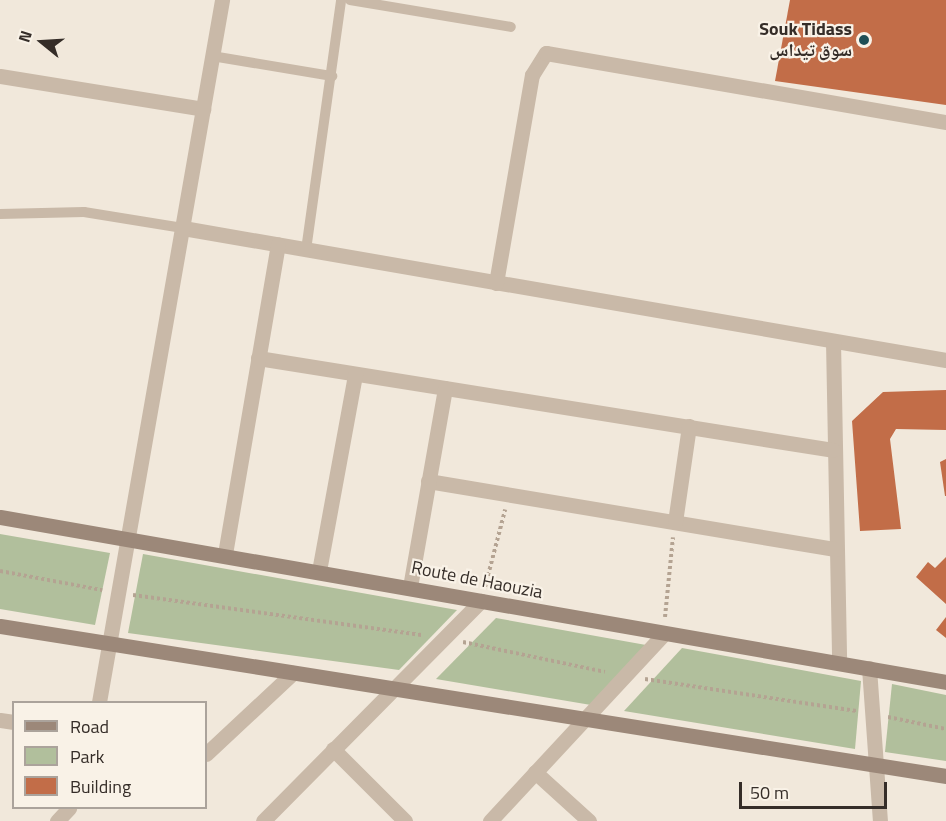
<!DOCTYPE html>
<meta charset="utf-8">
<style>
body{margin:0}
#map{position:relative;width:946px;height:821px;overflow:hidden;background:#f1e8db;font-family:"Titillium Web","Noto Naskh Arabic",sans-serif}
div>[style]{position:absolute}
.green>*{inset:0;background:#b1bf9c}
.building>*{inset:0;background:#c26d48}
.path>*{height:4px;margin-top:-2px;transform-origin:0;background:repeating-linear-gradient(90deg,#b4a392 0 3px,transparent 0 6px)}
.lane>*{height:10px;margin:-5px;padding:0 5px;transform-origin:5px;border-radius:5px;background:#c9b9a8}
.street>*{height:15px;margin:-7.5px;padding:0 7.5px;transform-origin:7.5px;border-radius:7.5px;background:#c9b9a8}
.secondary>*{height:15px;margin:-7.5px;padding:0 7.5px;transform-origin:7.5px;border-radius:7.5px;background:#9c8879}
.dots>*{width:16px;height:16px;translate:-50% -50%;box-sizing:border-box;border:3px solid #f9f2e7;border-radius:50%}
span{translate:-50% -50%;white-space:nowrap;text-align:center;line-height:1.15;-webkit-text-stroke:4.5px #f9f2e7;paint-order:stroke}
.poi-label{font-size:18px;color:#352d28;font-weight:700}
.right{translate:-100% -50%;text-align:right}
.street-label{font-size:18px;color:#352d28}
.legend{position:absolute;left:12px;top:701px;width:195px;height:108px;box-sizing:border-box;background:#f9f2e7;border:2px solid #aba39b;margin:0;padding:8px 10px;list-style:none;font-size:18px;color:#352d28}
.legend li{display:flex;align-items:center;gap:12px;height:30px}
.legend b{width:30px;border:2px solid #aba39b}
.north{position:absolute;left:12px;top:12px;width:60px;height:60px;-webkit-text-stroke:4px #f9f2e7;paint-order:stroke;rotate:288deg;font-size:16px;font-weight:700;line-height:24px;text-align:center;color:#352d28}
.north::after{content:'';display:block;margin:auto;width:21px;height:27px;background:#352d28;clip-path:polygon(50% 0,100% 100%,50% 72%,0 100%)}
.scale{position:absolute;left:739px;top:782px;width:148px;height:27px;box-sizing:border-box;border:3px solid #352d28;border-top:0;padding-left:8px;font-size:18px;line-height:21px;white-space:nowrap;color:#352d28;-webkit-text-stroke:4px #f9f2e7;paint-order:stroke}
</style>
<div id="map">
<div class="green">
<div style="clip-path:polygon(0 534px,110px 553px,95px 625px,0 609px)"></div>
<div style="clip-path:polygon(143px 554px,457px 610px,399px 670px,128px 633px)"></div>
<div style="clip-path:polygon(496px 618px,646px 645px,591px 705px,436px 679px)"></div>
<div style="clip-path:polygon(682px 648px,861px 681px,855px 749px,624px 711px)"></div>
<div style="clip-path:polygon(892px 684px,946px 695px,946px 761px,885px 752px)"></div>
</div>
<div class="building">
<div style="clip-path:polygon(790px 0,946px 0,946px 105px,775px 81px)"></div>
<div style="clip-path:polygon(946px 390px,946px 430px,896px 429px,890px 439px,901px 529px,860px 531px,852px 421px,883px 392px)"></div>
<div style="clip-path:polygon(946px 459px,946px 496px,945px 496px,940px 462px)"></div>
<div style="clip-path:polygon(946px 557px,946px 604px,916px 577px,928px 562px,935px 568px)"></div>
<div style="clip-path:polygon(946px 617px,946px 638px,936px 630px)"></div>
</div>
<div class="path">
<div style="left:0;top:571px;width:104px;rotate:10.6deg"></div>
<div style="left:485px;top:587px;width:80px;rotate:-75.4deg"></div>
<div style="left:133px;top:595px;width:293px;rotate:7.9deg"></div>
<div style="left:665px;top:617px;width:80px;rotate:-84.3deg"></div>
<div style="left:463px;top:642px;width:145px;rotate:11.9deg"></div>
<div style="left:645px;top:679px;width:214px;rotate:8.6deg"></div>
<div style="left:888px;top:717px;width:59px;rotate:11.7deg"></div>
</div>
<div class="lane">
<div style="left:350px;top:0;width:163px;rotate:9.5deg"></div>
<div style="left:212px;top:56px;width:122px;rotate:9.5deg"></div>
<div style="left:0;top:214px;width:84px;rotate:-1.4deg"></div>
<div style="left:84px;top:212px;width:100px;rotate:9.2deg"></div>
<div style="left:306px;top:250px;width:252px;rotate:-82deg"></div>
</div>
<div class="street">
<div style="left:0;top:76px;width:206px;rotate:9.2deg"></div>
<div style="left:183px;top:228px;width:774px;rotate:9.82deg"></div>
<div style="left:496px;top:283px;width:211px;rotate:-80.2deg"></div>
<div style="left:532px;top:75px;width:26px;rotate:-58deg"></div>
<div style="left:546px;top:53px;width:406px;rotate:9.8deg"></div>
<div style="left:833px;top:341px;width:322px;rotate:88.9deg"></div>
<div style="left:258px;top:358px;width:582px;rotate:9.09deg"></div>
<div style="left:428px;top:481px;width:413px;rotate:9.5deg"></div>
<div style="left:675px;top:522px;width:97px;rotate:-81.7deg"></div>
<div style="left:225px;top:554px;width:314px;rotate:-80.3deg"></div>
<div style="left:319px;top:571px;width:200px;rotate:-79.6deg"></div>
<div style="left:410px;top:587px;width:202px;rotate:-80deg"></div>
<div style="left:869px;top:668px;width:153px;rotate:85.9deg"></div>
<div style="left:99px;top:702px;width:713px;rotate:-80.06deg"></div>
<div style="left:0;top:720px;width:14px;rotate:8deg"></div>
<div style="left:333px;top:749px;width:102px;rotate:45deg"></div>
<div style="left:206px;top:754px;width:119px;rotate:-43deg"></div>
<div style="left:535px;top:772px;width:73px;rotate:42.2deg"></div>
<div style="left:57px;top:821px;width:18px;rotate:-47deg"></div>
<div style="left:263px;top:821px;width:310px;rotate:-45.3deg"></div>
<div style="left:490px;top:821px;width:254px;rotate:-47.1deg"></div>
</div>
<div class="secondary">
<div style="left:0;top:517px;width:960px;rotate:9.89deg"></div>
<div style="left:0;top:626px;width:958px;rotate:9.01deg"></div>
</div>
<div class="dots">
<div style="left:864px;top:40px;background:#1f4f56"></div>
</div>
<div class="poi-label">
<span class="right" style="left:852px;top:40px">Souk Tidass<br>سوق تيداس</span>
</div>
<div class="street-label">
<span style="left:477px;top:580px;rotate:11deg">Route de Haouzia</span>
</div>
<ul class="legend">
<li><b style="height:8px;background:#9c8879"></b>Road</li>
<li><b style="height:16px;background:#b1bf9c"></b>Park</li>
<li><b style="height:16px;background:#c26d48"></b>Building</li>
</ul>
<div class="north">N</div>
<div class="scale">50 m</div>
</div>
